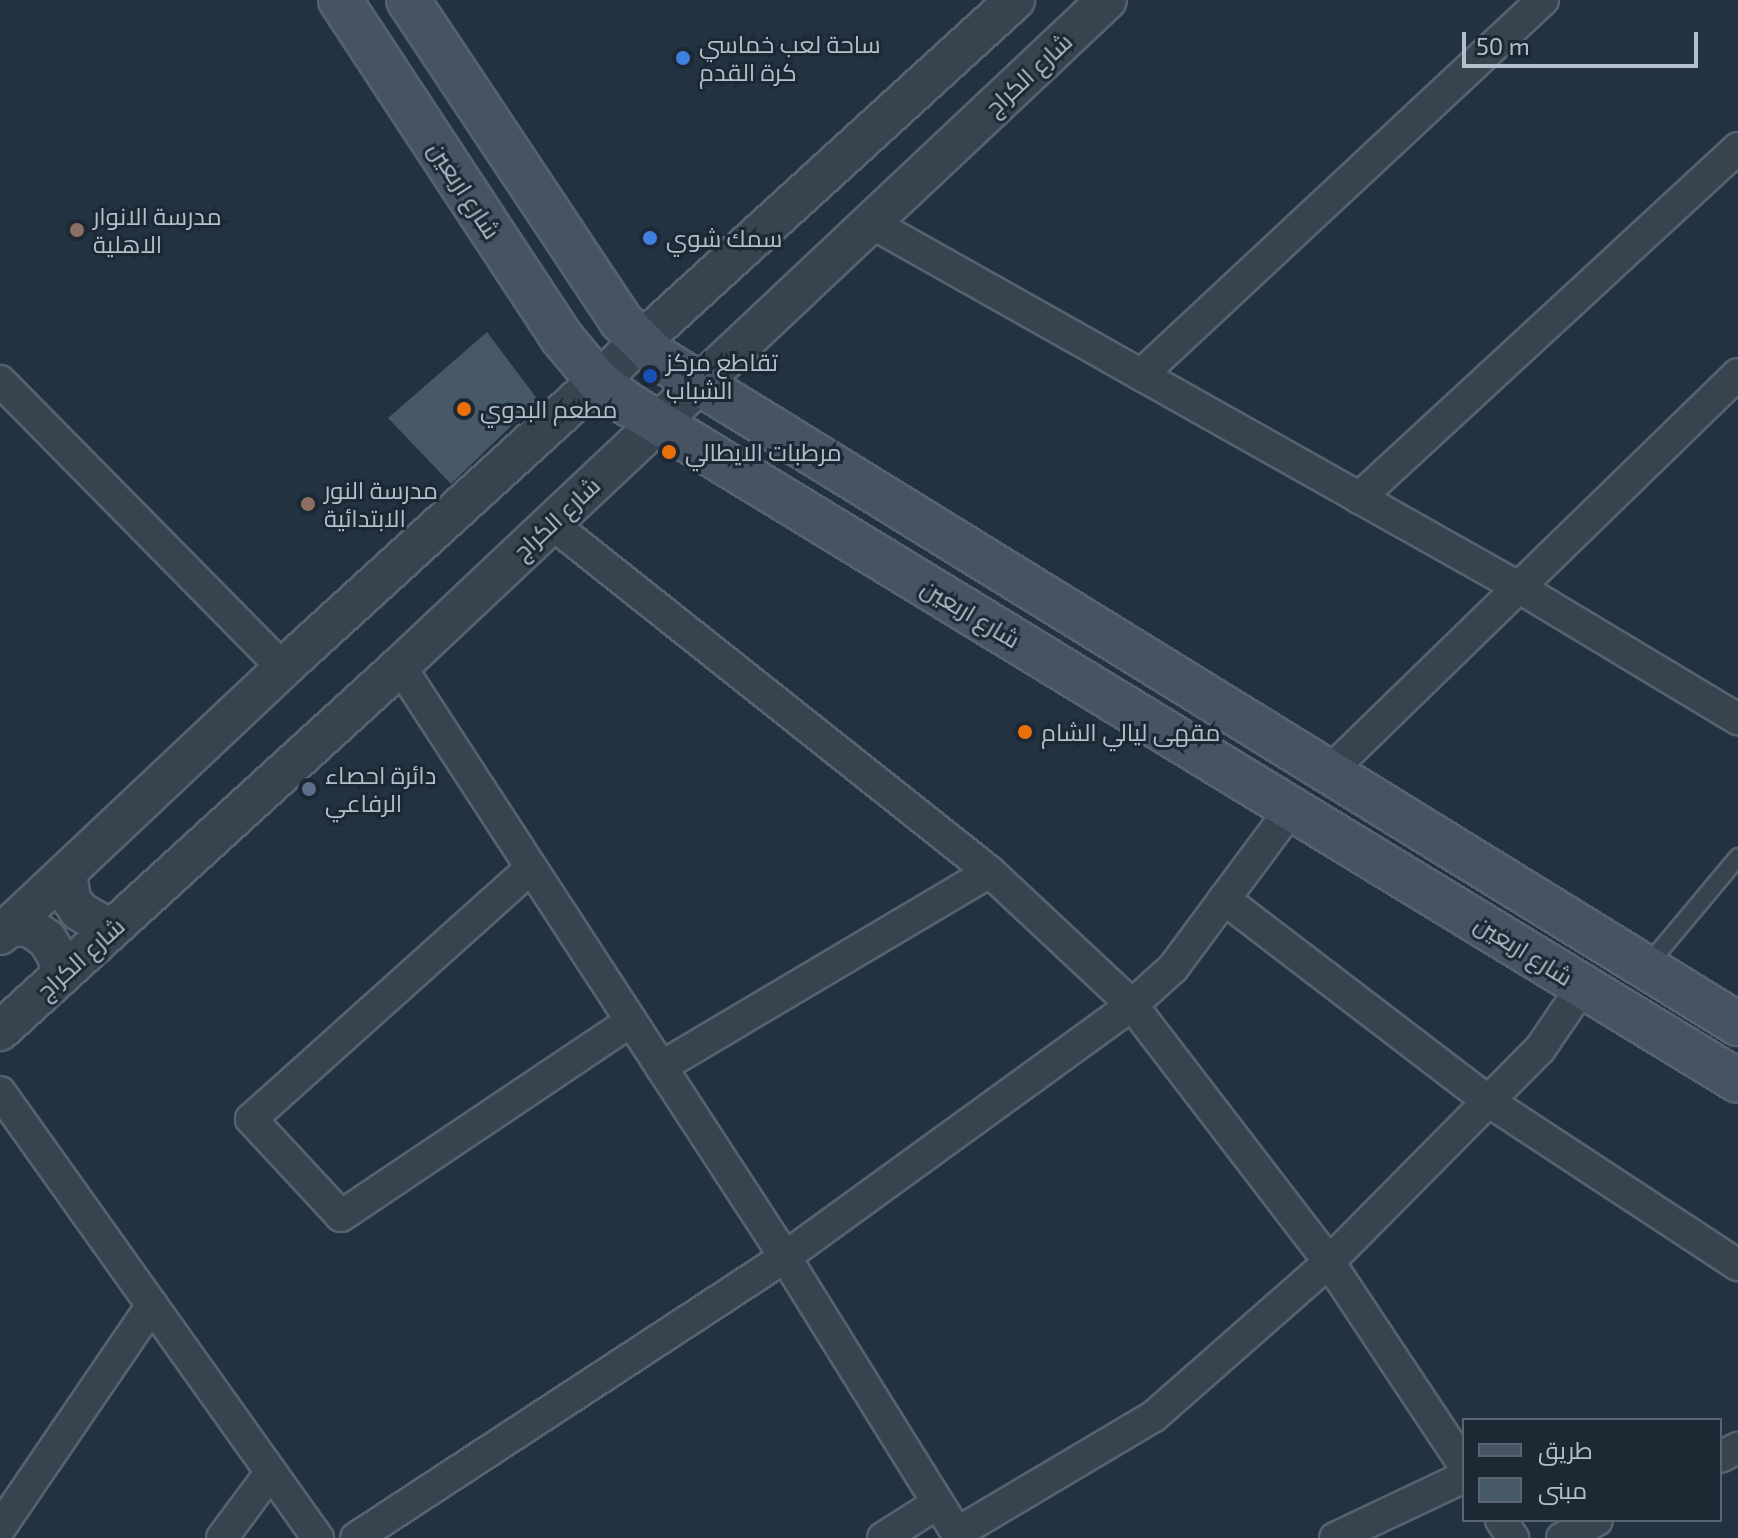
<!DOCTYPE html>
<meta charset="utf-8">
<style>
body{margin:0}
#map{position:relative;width:1738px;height:1538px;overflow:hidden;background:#233240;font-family:"Exo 2",Cairo,sans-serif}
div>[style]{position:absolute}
.building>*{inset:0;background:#475867}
.roads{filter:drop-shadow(2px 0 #55626e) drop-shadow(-2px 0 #55626e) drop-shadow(0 2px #55626e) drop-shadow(0 -2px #55626e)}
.service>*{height:16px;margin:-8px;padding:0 8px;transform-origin:8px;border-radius:8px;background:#374450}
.minor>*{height:30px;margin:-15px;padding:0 15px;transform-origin:15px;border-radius:15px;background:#374450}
.tertiary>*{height:38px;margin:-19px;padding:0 19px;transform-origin:19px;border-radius:19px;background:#374450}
.secondary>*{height:42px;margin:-21px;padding:0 21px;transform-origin:21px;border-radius:21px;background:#455363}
.dots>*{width:22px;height:22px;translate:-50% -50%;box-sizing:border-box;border:4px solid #1c2935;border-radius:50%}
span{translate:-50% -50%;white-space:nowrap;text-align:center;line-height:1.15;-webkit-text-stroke:6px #1c2935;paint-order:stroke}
.poi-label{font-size:24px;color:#b3bfcb}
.left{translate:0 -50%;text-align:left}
.street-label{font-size:24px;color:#b3bfcb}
.legend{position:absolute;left:1462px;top:1418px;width:260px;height:104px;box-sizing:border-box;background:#1c2935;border:2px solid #586571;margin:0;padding:10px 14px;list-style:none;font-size:24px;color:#b3bfcb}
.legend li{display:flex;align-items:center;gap:16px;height:40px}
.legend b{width:40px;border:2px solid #586571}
.scale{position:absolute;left:1462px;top:32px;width:236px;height:36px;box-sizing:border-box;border:4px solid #b3bfcb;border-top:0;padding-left:10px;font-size:24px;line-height:28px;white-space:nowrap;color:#b3bfcb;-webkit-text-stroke:6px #1c2935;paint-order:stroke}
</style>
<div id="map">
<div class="building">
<div style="clip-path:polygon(487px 332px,538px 400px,451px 484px,388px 418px)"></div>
</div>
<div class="roads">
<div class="service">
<div style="left:1647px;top:966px;width:142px;rotate:-50.1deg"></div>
</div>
<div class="minor">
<div style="left:868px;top:221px;width:746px;rotate:29.38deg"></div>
<div style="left:1518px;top:587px;width:257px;rotate:31deg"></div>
<div style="left:1141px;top:375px;width:550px;rotate:-43.01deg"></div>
<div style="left:0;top:381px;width:403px;rotate:45.4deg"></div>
<div style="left:1359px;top:498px;width:516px;rotate:-42.72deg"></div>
<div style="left:551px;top:523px;width:561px;rotate:38.48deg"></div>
<div style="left:990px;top:872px;width:195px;rotate:43.1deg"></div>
<div style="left:1132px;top:1005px;width:324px;rotate:52.5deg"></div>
<div style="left:1329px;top:1262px;width:244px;rotate:56.4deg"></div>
<div style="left:400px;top:666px;width:705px;rotate:56.92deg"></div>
<div style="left:785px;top:1257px;width:331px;rotate:58.1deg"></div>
<div style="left:1330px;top:771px;width:569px;rotate:-44.22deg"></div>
<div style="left:531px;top:868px;width:376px;rotate:138.1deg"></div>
<div style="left:251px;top:1119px;width:132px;rotate:47.1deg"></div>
<div style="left:341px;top:1216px;width:349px;rotate:-33.9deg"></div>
<div style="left:1224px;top:899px;width:332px;rotate:37.4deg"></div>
<div style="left:1488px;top:1101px;width:299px;rotate:33.3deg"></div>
<div style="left:661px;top:1067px;width:382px;rotate:-30.7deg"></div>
<div style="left:0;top:1092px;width:548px;rotate:54.51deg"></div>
<div style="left:1720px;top:1457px;width:20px;rotate:-27deg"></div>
<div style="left:1501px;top:1520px;width:22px;rotate:56deg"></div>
<div style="left:0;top:1528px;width:270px;rotate:-55.7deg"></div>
<div style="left:957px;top:1533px;width:229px;rotate:-30.7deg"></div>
<div style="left:1154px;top:1416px;width:233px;rotate:-41.3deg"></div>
<div style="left:1329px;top:1262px;width:300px;rotate:-45.3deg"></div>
<div style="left:1540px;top:1049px;width:76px;rotate:-55.7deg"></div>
<div style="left:222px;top:1538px;width:82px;rotate:-53.4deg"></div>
<div style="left:356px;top:1538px;width:513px;rotate:-33.23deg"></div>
<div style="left:785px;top:1257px;width:429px;rotate:-36deg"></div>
<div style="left:1132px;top:1005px;width:55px;rotate:-42.1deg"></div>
<div style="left:1173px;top:968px;width:199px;rotate:-53.4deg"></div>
<div style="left:883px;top:1538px;width:65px;rotate:-32.5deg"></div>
<div style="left:1335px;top:1538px;width:143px;rotate:-25.3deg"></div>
<div style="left:1562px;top:1538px;width:39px;rotate:-27deg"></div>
</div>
<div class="tertiary">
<div style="left:67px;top:872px;width:27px;rotate:82deg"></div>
<div style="left:71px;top:899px;width:14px;rotate:56deg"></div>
<div style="left:79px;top:911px;width:28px;rotate:30deg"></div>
<div style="left:103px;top:925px;width:13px"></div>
<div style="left:10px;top:926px;width:21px;rotate:5deg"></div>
<div style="left:31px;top:928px;width:19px;rotate:35deg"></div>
<div style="left:47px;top:939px;width:21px;rotate:59deg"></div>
<div style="left:58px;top:957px;width:20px;rotate:84deg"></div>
<div style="left:0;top:935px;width:389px;rotate:-43.3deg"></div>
<div style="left:283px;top:668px;width:991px;rotate:-42.38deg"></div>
<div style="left:0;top:1031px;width:542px;rotate:-42.38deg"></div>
<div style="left:400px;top:666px;width:971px;rotate:-43.29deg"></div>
</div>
<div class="secondary">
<div style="left:340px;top:0;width:404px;rotate:56.7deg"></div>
<div style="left:562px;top:338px;width:56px;rotate:50.1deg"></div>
<div style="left:598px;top:381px;width:36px;rotate:38deg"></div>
<div style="left:626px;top:403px;width:1302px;rotate:31.37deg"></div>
<div style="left:408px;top:0;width:385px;rotate:56.4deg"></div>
<div style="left:621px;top:321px;width:52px;rotate:45deg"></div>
<div style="left:658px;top:358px;width:1269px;rotate:31.66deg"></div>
</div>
</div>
<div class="dots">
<div style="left:683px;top:58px;background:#3f7fe0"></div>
<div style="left:77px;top:230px;background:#8d6e63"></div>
<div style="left:650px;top:238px;background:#3f7fe0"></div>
<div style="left:650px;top:376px;background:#1a4fb4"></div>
<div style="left:464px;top:409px;background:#e8710a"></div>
<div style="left:669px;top:452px;background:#e8710a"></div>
<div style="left:308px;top:504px;background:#8d6e63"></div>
<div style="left:1025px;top:732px;background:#e8710a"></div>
<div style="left:309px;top:789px;background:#5c6f8a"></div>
</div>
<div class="poi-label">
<span class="left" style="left:699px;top:58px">ساحة لعب خماسي<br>كرة القدم</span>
<span class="left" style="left:93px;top:230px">مدرسة الانوار<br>الاهلية</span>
<span class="left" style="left:666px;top:238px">سمك شوي</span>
<span class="left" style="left:666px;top:376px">تقاطع مركز<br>الشباب</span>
<span class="left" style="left:480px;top:409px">مطعم البدوي</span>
<span class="left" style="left:685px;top:452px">مرطبات الايطالي</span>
<span class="left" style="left:324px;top:504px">مدرسة النور<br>الابتدائية</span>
<span class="left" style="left:1041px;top:732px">مقهى ليالي الشام</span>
<span class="left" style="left:325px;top:789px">دائرة احصاء<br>الرفاعي</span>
</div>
<div class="street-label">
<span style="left:1028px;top:74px;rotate:-43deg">شارع الكراج</span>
<span style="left:465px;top:190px;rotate:57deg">شارع اربعين</span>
<span style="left:556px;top:518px;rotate:-43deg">شارع الكراج</span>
<span style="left:971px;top:613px;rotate:31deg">شارع اربعين</span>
<span style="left:1524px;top:950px;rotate:32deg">شارع اربعين</span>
<span style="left:80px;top:958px;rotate:-42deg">شارع الكراج</span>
</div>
<ul class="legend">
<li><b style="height:10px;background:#455363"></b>طريق</li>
<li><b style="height:22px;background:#475867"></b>مبنى</li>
</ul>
<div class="scale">50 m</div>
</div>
